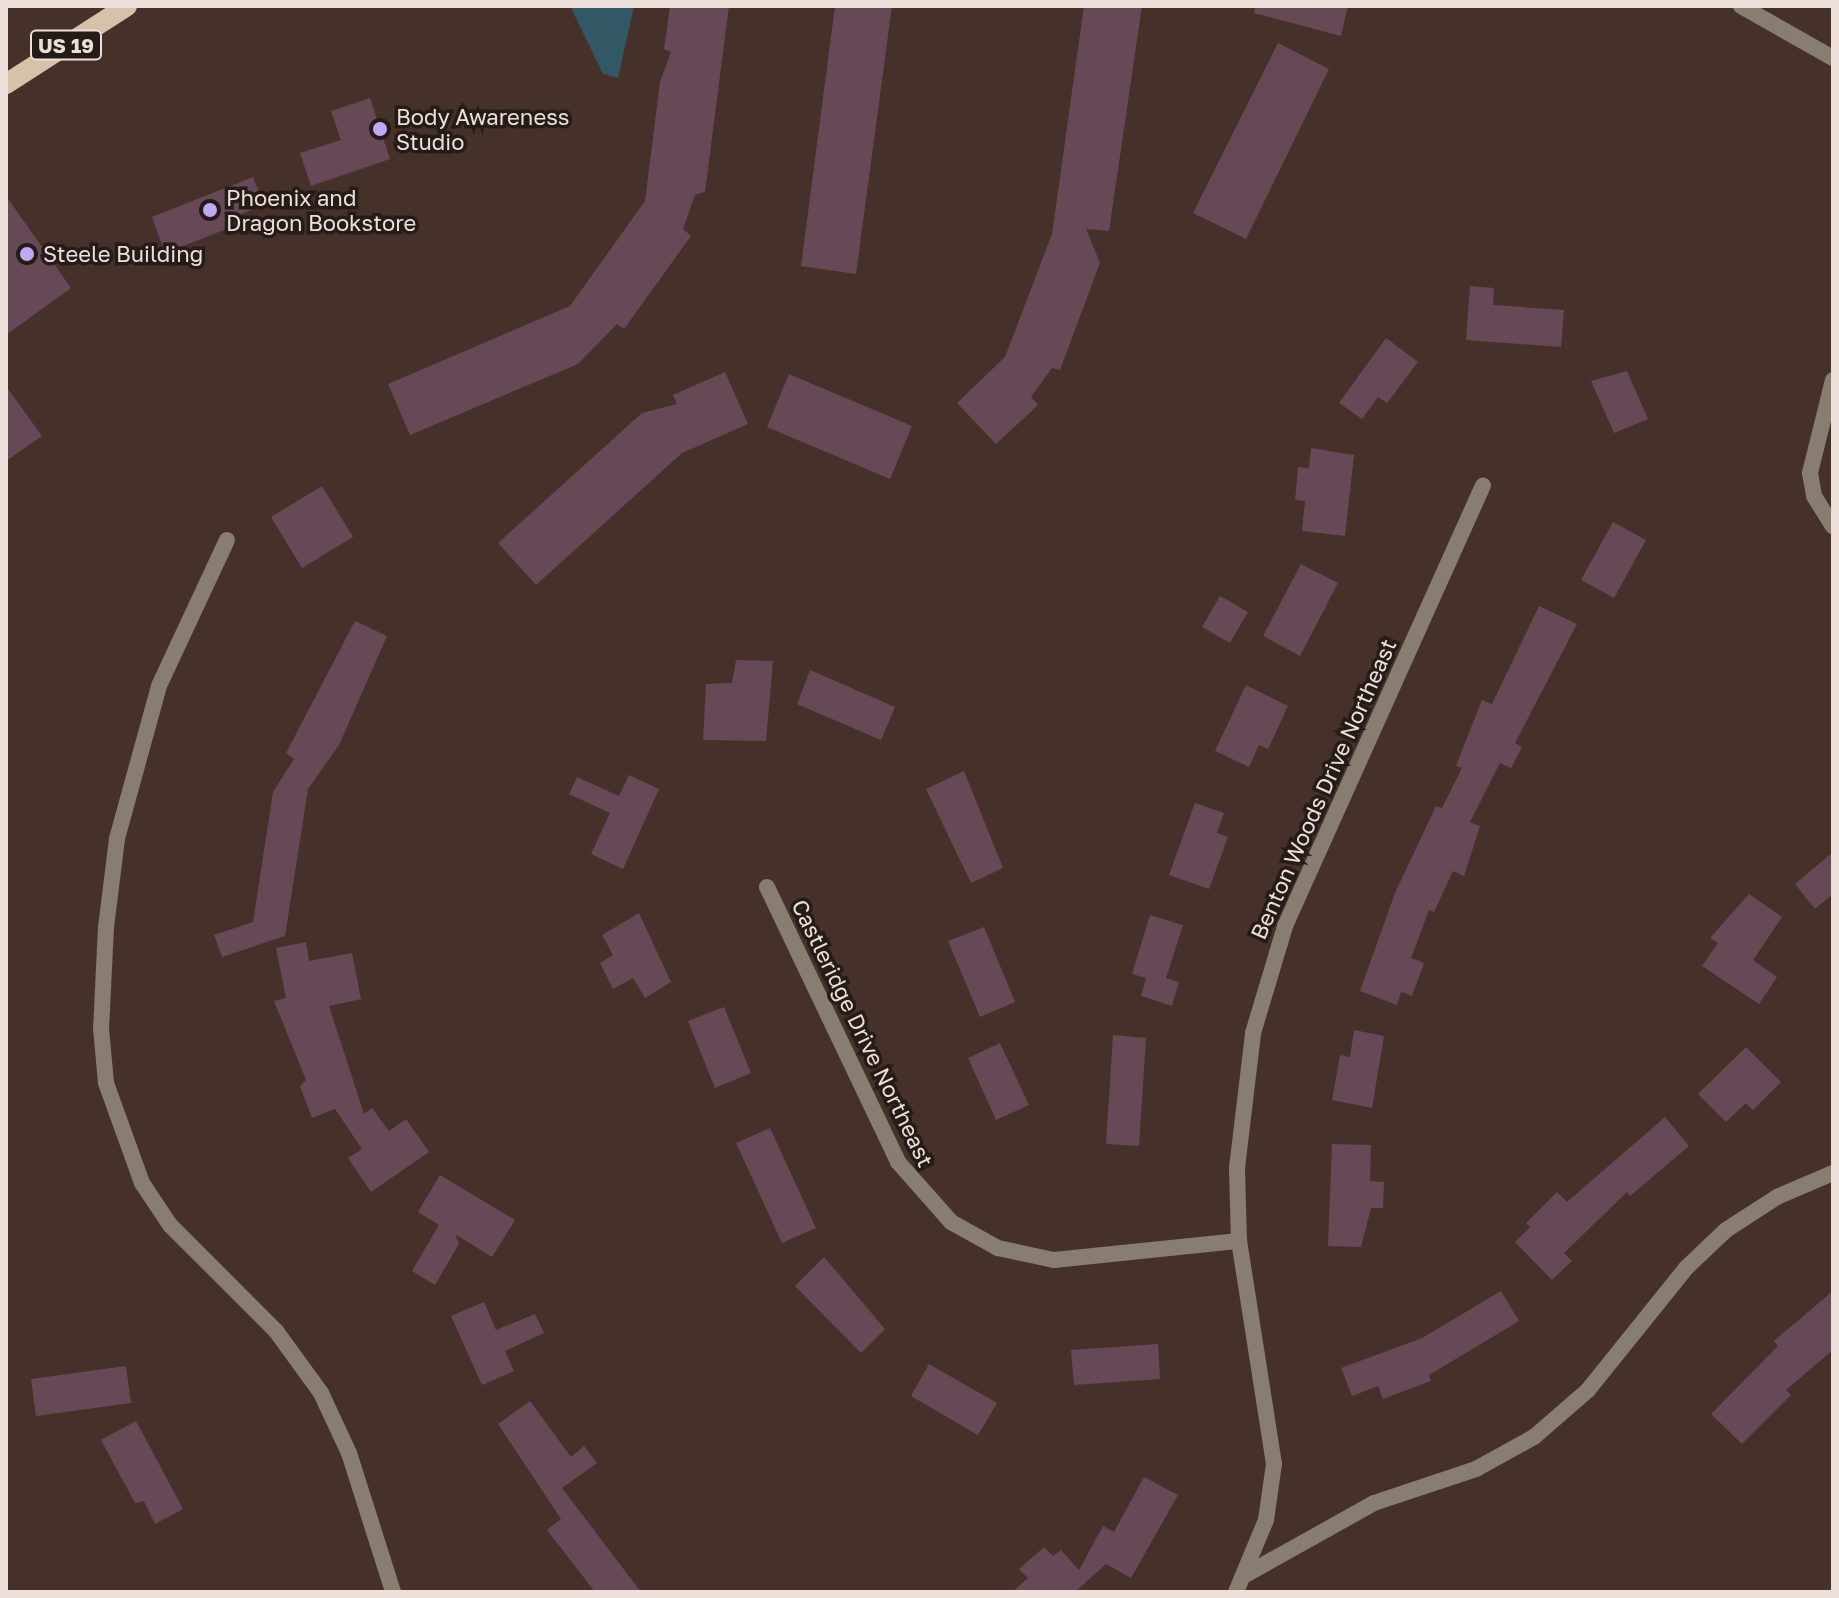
<!DOCTYPE html>
<style>
body{margin:0}
#map{position:relative;width:1839px;height:1598px;overflow:hidden;background:#45312a;font-family:"Golos Text",sans-serif}
div>[style]{position:absolute}
.water>*{inset:0;background:#325865}
.building>*{inset:0;background:#674857}
.street>*{height:16px;margin:-8px;padding:0 8px;transform-origin:8px;border-radius:8px;background:#877d70}
.primary>*{height:20px;margin:-10px;padding:0 10px;transform-origin:10px;border-radius:10px;background:#d6c2a9}
.dots>*{width:22px;height:22px;translate:-50% -50%;box-sizing:border-box;border:4px solid #251c18;border-radius:50%}
span{translate:-50% -50%;white-space:nowrap;text-align:center;line-height:1.15;-webkit-text-stroke:7px #251c18;paint-order:stroke}
.shield-label span{padding:2px 6px;background:#251c18;border:2px solid;border-radius:6px;-webkit-text-stroke-width:0}
.shield-label{font-size:20px;color:#ede0db;font-weight:700}
.poi-label{font-size:22px;color:#ede0db}
.left{translate:0 -50%;text-align:left}
.street-label{font-size:22px;color:#ede0db}
.frame{position:absolute;inset:0;border:8px solid #ede0db;pointer-events:none}
</style>
<div id="map">
<div class="water">
<div style="clip-path:polygon(570px 6px,634px 6px,618px 78px,603px 74px)"></div>
</div>
<div class="building">
<div style="clip-path:polygon(670px 6px,729px 6px,705px 192px,695px 195px,683px 229px,691px 236px,624px 329px,617px 324px,578px 364px,410px 435px,388px 384px,570px 306px,645px 201px,660px 82px,671px 52px,664px 49px)"></div>
<div style="clip-path:polygon(835px 6px,892px 6px,856px 274px,801px 266px)"></div>
<div style="clip-path:polygon(1084px 6px,1142px 6px,1109px 231px,1086px 229px,1100px 263px,1060px 370px,1052px 368px,1031px 397px,1038px 405px,996px 444px,957px 403px,1005px 357px,1052px 234px)"></div>
<div style="clip-path:polygon(1255px 6px,1348px 6px,1341px 36px,1254px 13px)"></div>
<div style="clip-path:polygon(1278px 43px,1329px 69px,1246px 239px,1193px 213px)"></div>
<div style="clip-path:polygon(370px 98px,390px 159px,311px 186px,300px 153px,341px 140px,331px 111px)"></div>
<div style="clip-path:polygon(253px 177px,264px 205px,239px 215px,242px 223px,165px 253px,152px 217px)"></div>
<div style="clip-path:polygon(6px 196px,71px 288px,6px 335px)"></div>
<div style="clip-path:polygon(1470px 286px,1494px 288px,1493px 305px,1564px 310px,1561px 347px,1466px 340px)"></div>
<div style="clip-path:polygon(1386px 338px,1418px 362px,1387px 403px,1378px 397px,1362px 419px,1339px 403px)"></div>
<div style="clip-path:polygon(1627px 371px,1648px 419px,1614px 433px,1591px 381px)"></div>
<div style="clip-path:polygon(725px 372px,748px 424px,682px 453px,536px 585px,498px 543px,642px 413px,677px 404px,673px 395px)"></div>
<div style="clip-path:polygon(789px 374px,912px 426px,890px 479px,767px 427px)"></div>
<div style="clip-path:polygon(6px 386px,42px 436px,6px 461px)"></div>
<div style="clip-path:polygon(1311px 448px,1354px 455px,1345px 536px,1302px 531px,1305px 501px,1295px 500px,1298px 467px,1309px 468px)"></div>
<div style="clip-path:polygon(322px 486px,353px 537px,302px 568px,271px 517px)"></div>
<div style="clip-path:polygon(1613px 522px,1646px 540px,1614px 598px,1581px 580px)"></div>
<div style="clip-path:polygon(1301px 564px,1338px 583px,1300px 656px,1263px 636px)"></div>
<div style="clip-path:polygon(1220px 596px,1248px 612px,1230px 643px,1202px 627px)"></div>
<div style="clip-path:polygon(1539px 606px,1577px 624px,1515px 743px,1522px 747px,1511px 768px,1500px 763px,1470px 822px,1480px 826px,1464px 876px,1453px 871px,1434px 912px,1429px 910px,1411px 958px,1424px 963px,1412px 996px,1401px 992px,1397px 1005px,1360px 991px,1395px 893px,1436px 806px,1442px 808px,1462px 768px,1456px 766px,1482px 700px,1492px 704px)"></div>
<div style="clip-path:polygon(355px 621px,387px 636px,339px 745px,308px 789px,285px 936px,222px 957px,214px 935px,253px 922px,273px 792px,294px 759px,286px 753px)"></div>
<div style="clip-path:polygon(736px 660px,773px 661px,766px 741px,703px 740px,706px 684px,732px 683px)"></div>
<div style="clip-path:polygon(810px 670px,895px 707px,881px 740px,797px 704px)"></div>
<div style="clip-path:polygon(1246px 685px,1288px 706px,1268px 749px,1259px 745px,1249px 767px,1215px 751px)"></div>
<div style="clip-path:polygon(964px 771px,1003px 868px,971px 883px,926px 789px)"></div>
<div style="clip-path:polygon(629px 775px,659px 789px,623px 869px,591px 854px,610px 813px,569px 794px,577px 777px,619px 796px)"></div>
<div style="clip-path:polygon(1195px 803px,1224px 813px,1217px 833px,1228px 837px,1209px 889px,1169px 875px)"></div>
<div style="clip-path:polygon(1833px 852px,1833px 894px,1815px 909px,1795px 884px)"></div>
<div style="clip-path:polygon(1749px 894px,1782px 917px,1753px 960px,1777px 977px,1759px 1004px,1702px 966px,1718px 943px,1710px 938px)"></div>
<div style="clip-path:polygon(639px 913px,671px 982px,645px 998px,633px 978px,613px 989px,600px 963px,613px 955px,602px 935px)"></div>
<div style="clip-path:polygon(1150px 915px,1183px 925px,1166px 978px,1179px 982px,1172px 1006px,1141px 996px,1146px 978px,1132px 974px)"></div>
<div style="clip-path:polygon(984px 927px,1015px 1002px,980px 1017px,948px 941px)"></div>
<div style="clip-path:polygon(306px 942px,309px 961px,352px 953px,361px 999px,329px 1006px,364px 1114px,372px 1108px,389px 1131px,406px 1119px,429px 1152px,371px 1192px,348px 1158px,362px 1149px,335px 1109px,312px 1118px,300px 1086px,306px 1080px,274px 1001px,286px 998px,276px 948px)"></div>
<div style="clip-path:polygon(724px 1007px,751px 1073px,715px 1088px,688px 1021px)"></div>
<div style="clip-path:polygon(1354px 1030px,1384px 1036px,1372px 1108px,1332px 1100px,1340px 1055px,1350px 1057px)"></div>
<div style="clip-path:polygon(1113px 1035px,1146px 1038px,1139px 1146px,1106px 1144px)"></div>
<div style="clip-path:polygon(1000px 1043px,1029px 1105px,996px 1120px,968px 1058px)"></div>
<div style="clip-path:polygon(1746px 1047px,1781px 1082px,1753px 1110px,1746px 1103px,1726px 1122px,1698px 1094px)"></div>
<div style="clip-path:polygon(1665px 1117px,1689px 1146px,1630px 1196px,1627px 1192px,1564px 1253px,1572px 1261px,1552px 1280px,1515px 1242px,1530px 1227px,1526px 1223px,1557px 1192px,1567px 1202px)"></div>
<div style="clip-path:polygon(770px 1128px,816px 1228px,782px 1243px,736px 1143px)"></div>
<div style="clip-path:polygon(1332px 1144px,1371px 1145px,1370px 1181px,1384px 1182px,1383px 1208px,1371px 1208px,1361px 1247px,1328px 1246px)"></div>
<div style="clip-path:polygon(440px 1175px,515px 1220px,492px 1257px,455px 1234px,459px 1244px,435px 1285px,412px 1271px,439px 1225px,418px 1212px)"></div>
<div style="clip-path:polygon(824px 1257px,885px 1329px,861px 1353px,795px 1286px)"></div>
<div style="clip-path:polygon(1501px 1291px,1519px 1321px,1429px 1375px,1431px 1381px,1383px 1399px,1378px 1386px,1352px 1396px,1341px 1368px,1422px 1338px)"></div>
<div style="clip-path:polygon(1833px 1291px,1833px 1350px,1786px 1390px,1791px 1395px,1742px 1444px,1711px 1414px,1778px 1346px,1774px 1341px)"></div>
<div style="clip-path:polygon(484px 1302px,496px 1330px,535px 1314px,544px 1333px,505px 1351px,514px 1371px,482px 1385px,451px 1316px)"></div>
<div style="clip-path:polygon(1158px 1344px,1160px 1379px,1074px 1385px,1071px 1350px)"></div>
<div style="clip-path:polygon(929px 1364px,997px 1403px,978px 1435px,911px 1396px)"></div>
<div style="clip-path:polygon(126px 1366px,131px 1403px,36px 1416px,31px 1379px)"></div>
<div style="clip-path:polygon(530px 1401px,571px 1457px,584px 1446px,597px 1463px,562px 1488px,641px 1592px,595px 1592px,547px 1530px,561px 1519px,498px 1424px)"></div>
<div style="clip-path:polygon(136px 1421px,183px 1509px,155px 1524px,144px 1501px,135px 1503px,101px 1440px)"></div>
<div style="clip-path:polygon(1144px 1477px,1178px 1495px,1131px 1578px,1106px 1564px,1075px 1592px,1012px 1592px,1028px 1578px,1019px 1569px,1044px 1547px,1053px 1556px,1061px 1550px,1079px 1570px,1103px 1526px,1114px 1532px)"></div>
</div>
<div class="street">
<div style="left:1741px;top:6px;width:106px;rotate:29.5deg"></div>
<div style="left:1833px;top:380px;width:96px;rotate:103.9deg"></div>
<div style="left:1810px;top:473px;width:23px;rotate:80deg"></div>
<div style="left:1814px;top:496px;width:36px;rotate:58deg"></div>
<div style="left:227px;top:540px;width:161px;rotate:115deg"></div>
<div style="left:159px;top:686px;width:159px;rotate:105.4deg"></div>
<div style="left:117px;top:839px;width:89px;rotate:97.1deg"></div>
<div style="left:106px;top:927px;width:101px;rotate:92.8deg"></div>
<div style="left:101px;top:1028px;width:55px;rotate:84.8deg"></div>
<div style="left:106px;top:1083px;width:106px;rotate:70.2deg"></div>
<div style="left:142px;top:1183px;width:50px;rotate:56.3deg"></div>
<div style="left:170px;top:1225px;width:150px;rotate:45deg"></div>
<div style="left:276px;top:1331px;width:77px;rotate:54deg"></div>
<div style="left:321px;top:1393px;width:66px;rotate:65deg"></div>
<div style="left:349px;top:1453px;width:146px;rotate:72.4deg"></div>
<div style="left:767px;top:887px;width:305px;rotate:64.5deg"></div>
<div style="left:898px;top:1162px;width:80px;rotate:48.5deg"></div>
<div style="left:951px;top:1222px;width:54px;rotate:29deg"></div>
<div style="left:998px;top:1248px;width:57px;rotate:12.1deg"></div>
<div style="left:1054px;top:1260px;width:186px;rotate:-5.9deg"></div>
<div style="left:1247px;top:1574px;width:145px;rotate:-29.2deg"></div>
<div style="left:1374px;top:1503px;width:108px;rotate:-18.4deg"></div>
<div style="left:1476px;top:1469px;width:66px;rotate:-28.9deg"></div>
<div style="left:1534px;top:1437px;width:72px;rotate:-41deg"></div>
<div style="left:1588px;top:1390px;width:156px;rotate:-51.2deg"></div>
<div style="left:1686px;top:1268px;width:55px;rotate:-43.5deg"></div>
<div style="left:1726px;top:1230px;width:61px;rotate:-32.9deg"></div>
<div style="left:1777px;top:1197px;width:61px;rotate:-23.2deg"></div>
<div style="left:1236px;top:1592px;width:78px;rotate:-67.4deg"></div>
<div style="left:1266px;top:1520px;width:57px;rotate:-81.9deg"></div>
<div style="left:1274px;top:1464px;width:226px;rotate:-98.9deg"></div>
<div style="left:1239px;top:1241px;width:73px;rotate:-91.6deg"></div>
<div style="left:1237px;top:1168px;width:136px;rotate:-83.2deg"></div>
<div style="left:1253px;top:1033px;width:112px;rotate:-73.3deg"></div>
<div style="left:1285px;top:926px;width:483px;rotate:-65.8deg"></div>
</div>
<div class="primary">
<div style="left:6px;top:84px;width:144px;rotate:-32.8deg"></div>
</div>
<div class="dots">
<div style="left:380px;top:129px;background:#bda9f5"></div>
<div style="left:210px;top:210px;background:#bda9f5"></div>
<div style="left:27px;top:254px;background:#bda9f5"></div>
</div>
<div class="shield-label">
<span style="left:66px;top:45px">US 19</span>
</div>
<div class="poi-label">
<span class="left" style="left:396px;top:129px">Body Awareness<br>Studio</span>
<span class="left" style="left:226px;top:210px">Phoenix and<br>Dragon Bookstore</span>
<span class="left" style="left:43px;top:254px">Steele Building</span>
</div>
<div class="street-label">
<span style="left:1323px;top:789px;rotate:-66deg">Benton Woods Drive Northeast</span>
<span style="left:863px;top:1033px;rotate:64deg">Castleridge Drive Northeast</span>
</div>
<div class="frame"></div>
</div>
